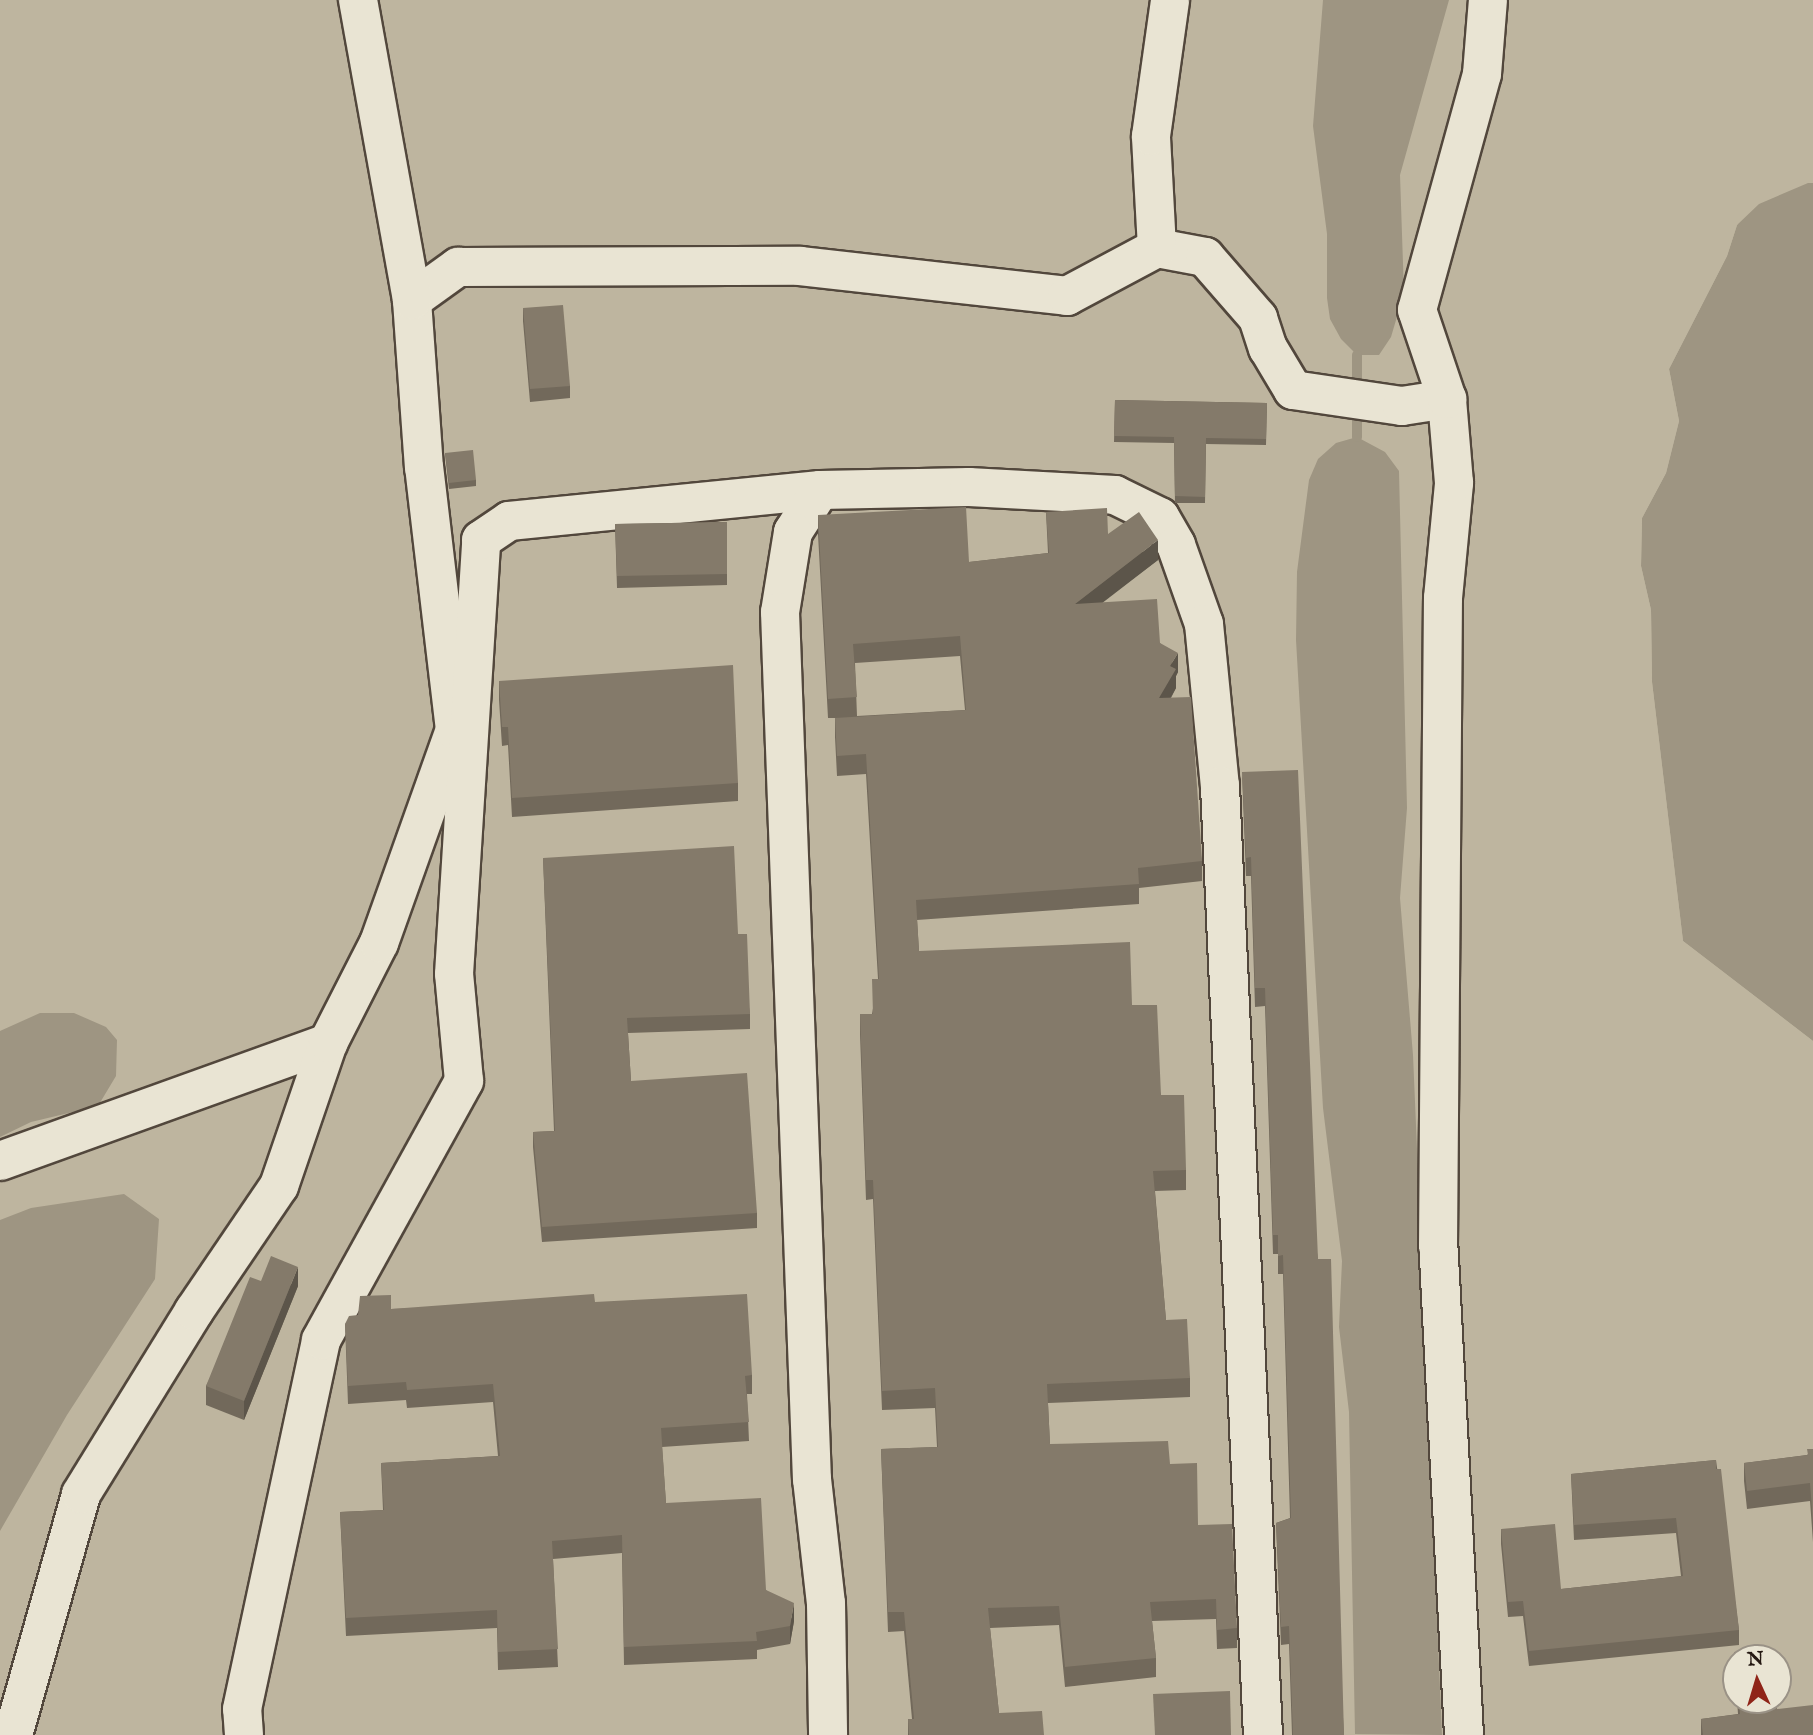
<!DOCTYPE html>
<style>
body{margin:0}
#map{position:relative;width:1813px;height:1735px;overflow:hidden;background:#ddd5bc;font-family:"IM FELL English",serif}
div>[style]{position:absolute}
.green>*{inset:0;background:#beb59f}
.water>*{inset:0;background:#9e9582}
.stream>*{height:10px;margin:-5px;padding:0 5px;transform-origin:5px;border-radius:5px;background:#9e9582}
.roads{filter:drop-shadow(2px 0 #52473c) drop-shadow(-2px 0 #52473c) drop-shadow(0 2px #52473c) drop-shadow(0 -2px #52473c)}
.minor>*{height:38px;margin:-19px;padding:0 19px;transform-origin:19px;border-radius:19px;background:#e9e4d3}
.wall>*{inset:0;background:#72695b}
.shaded-wall>*{inset:0;background:#5c554a}
.building>*{inset:0;background:#847a6a}
span{translate:-50% -50%;white-space:nowrap;text-align:center;line-height:1.15;-webkit-text-stroke:6px #e9e4d3;paint-order:stroke}
.north{position:absolute;left:1722px;top:1644px;width:70px;height:70px;box-sizing:border-box;background:#e9e4d3;border:2px solid #9a9286;border-radius:50%;rotate:356deg;font-size:19px;font-weight:700;line-height:28px;text-align:center;color:#241812}
.north::after{content:'';display:block;margin:auto;width:24px;height:32px;background:#8f2418;clip-path:polygon(50% 0,100% 100%,50% 72%,0 100%)}
</style>
<div id="map">
<div class="green">
<div style="clip-path:polygon(evenodd,0 0,1813px 0,1813px 183px,1737px 225px,1727px 256px,1669px 369px,1679px 421px,1666px 473px,1642px 518px,1641px 566px,1651px 610px,1652px 682px,1683px 941px,1813px 1041px,1813px 1735px,0 1735px,0 0,1736px 1658px,1778px 1658px,1778px 1700px,1736px 1700px,1736px 1658px)"></div>
</div>
<div class="water">
<div style="clip-path:polygon(1323px 0,1449px 0,1400px 175px,1404px 293px,1391px 337px,1379px 355px,1357px 355px,1341px 339px,1330px 319px,1327px 298px,1327px 234px,1313px 126px)"></div>
<div style="clip-path:polygon(1808px 183px,1813px 183px,1813px 1041px,1683px 941px,1652px 682px,1651px 610px,1641px 566px,1642px 518px,1666px 473px,1679px 421px,1669px 369px,1727px 256px,1737px 225px,1759px 204px)"></div>
<div style="clip-path:polygon(1357px 437px,1385px 452px,1399px 471px,1407px 808px,1400px 898px,1413px 1055px,1442px 1735px,1355px 1734px,1349px 1412px,1339px 1327px,1342px 1261px,1323px 1108px,1296px 640px,1297px 572px,1309px 480px,1318px 459px,1336px 443px)"></div>
<div style="clip-path:polygon(40px 1013px,74px 1013px,106px 1027px,117px 1040px,116px 1076px,98px 1106px,31px 1122px,0 1137px,0 1031px)"></div>
<div style="clip-path:polygon(124px 1194px,159px 1219px,155px 1279px,67px 1415px,0 1531px,0 1220px,31px 1208px)"></div>
</div>
<div class="stream">
<div style="left:1357px;top:437px;width:82px;rotate:-90deg"></div>
</div>
<div class="roads">
<div class="minor">
<div style="left:1157px;top:248px;width:49px;rotate:10.6deg"></div>
<div style="left:1205px;top:257px;width:81px;rotate:49deg"></div>
<div style="left:1258px;top:318px;width:32px;rotate:72deg"></div>
<div style="left:1268px;top:348px;width:49px;rotate:59.2deg"></div>
<div style="left:1293px;top:390px;width:110px;rotate:8.4deg"></div>
<div style="left:1402px;top:406px;width:46px;rotate:-8.8deg"></div>
<div style="left:412px;top:300px;width:57px;rotate:-35.7deg"></div>
<div style="left:458px;top:267px;width:342px;rotate:-0.2deg"></div>
<div style="left:800px;top:266px;width:269px;rotate:6.4deg"></div>
<div style="left:1067px;top:296px;width:102px;rotate:-28.1deg"></div>
<div style="left:1157px;top:248px;width:112px;rotate:-93.1deg"></div>
<div style="left:1151px;top:136px;width:137px;rotate:-82deg"></div>
<div style="left:820px;top:490px;width:149px;rotate:-1.2deg"></div>
<div style="left:969px;top:487px;width:146px;rotate:3.1deg"></div>
<div style="left:1115px;top:495px;width:50px;rotate:26.1deg"></div>
<div style="left:1160px;top:517px;width:32px;rotate:60deg"></div>
<div style="left:1176px;top:545px;width:84px;rotate:70.5deg"></div>
<div style="left:1204px;top:624px;width:163px;rotate:84.4deg"></div>
<div style="left:1220px;top:786px;width:950px;rotate:87.41deg"></div>
<div style="left:0;top:1161px;width:349px;rotate:-19.8deg"></div>
<div style="left:13px;top:1735px;width:250px;rotate:-74.2deg"></div>
<div style="left:81px;top:1494px;width:215px;rotate:-58.3deg"></div>
<div style="left:194px;top:1311px;width:151px;rotate:-55.8deg"></div>
<div style="left:279px;top:1186px;width:151px;rotate:-71.1deg"></div>
<div style="left:328px;top:1043px;width:112px;rotate:-63deg"></div>
<div style="left:379px;top:943px;width:226px;rotate:-70.4deg"></div>
<div style="left:455px;top:730px;width:264px;rotate:-96.7deg"></div>
<div style="left:424px;top:468px;width:168px;rotate:-94.1deg"></div>
<div style="left:412px;top:300px;width:305px;rotate:-100.2deg"></div>
<div style="left:244px;top:1735px;width:26px;rotate:-94deg"></div>
<div style="left:242px;top:1709px;width:377px;rotate:-77.9deg"></div>
<div style="left:321px;top:1340px;width:296px;rotate:-61.1deg"></div>
<div style="left:464px;top:1081px;width:107px;rotate:-95.3deg"></div>
<div style="left:454px;top:974px;width:435px;rotate:-86.4deg"></div>
<div style="left:481px;top:540px;width:34px;rotate:-34deg"></div>
<div style="left:509px;top:521px;width:313px;rotate:-5.7deg"></div>
<div style="left:820px;top:490px;width:50px;rotate:122.7deg"></div>
<div style="left:793px;top:532px;width:81px;rotate:99.2deg"></div>
<div style="left:780px;top:612px;width:868px;rotate:87.89deg"></div>
<div style="left:812px;top:1479px;width:125px;rotate:83.6deg"></div>
<div style="left:826px;top:1603px;width:132px;rotate:89.1deg"></div>
<div style="left:1464px;top:1735px;width:490px;rotate:-93deg"></div>
<div style="left:1438px;top:1246px;width:648px;rotate:-89.56deg"></div>
<div style="left:1443px;top:598px;width:116px;rotate:-84.5deg"></div>
<div style="left:1454px;top:483px;width:84px;rotate:-94.8deg"></div>
<div style="left:1447px;top:399px;width:94px;rotate:-108.6deg"></div>
<div style="left:1417px;top:310px;width:245px;rotate:-74.6deg"></div>
<div style="left:1482px;top:74px;width:74px;rotate:-85.4deg"></div>
</div>
</div>
<div class="wall">
<div style="clip-path:polygon(523px 308px,570px 386px,570px 398px,530px 402px,523px 321px)"></div>
<div style="clip-path:polygon(1115px 400px,1267px 403px,1266px 445px,1206px 444px,1205px 503px,1175px 503px,1174px 443px,1114px 442px)"></div>
<div style="clip-path:polygon(445px 453px,476px 480px,476px 486px,449px 489px)"></div>
<div style="clip-path:polygon(evenodd,1046px 512px,1108px 534px,1158px 560px,1102px 602px,1160px 643px,1178px 672px,1176px 676px,1176px 688px,1171px 698px,1202px 861px,1202px 881px,1139px 888px,1139px 904px,917px 920px,919px 951px,1132px 1005px,1161px 1095px,1186px 1170px,1186px 1190px,1155px 1191px,1166px 1320px,1190px 1378px,1190px 1397px,1048px 1403px,1050px 1444px,1170px 1464px,1198px 1525px,1237px 1628px,1237px 1648px,1217px 1649px,1216px 1619px,1152px 1621px,1156px 1658px,1156px 1677px,1065px 1687px,1059px 1625px,990px 1628px,999px 1713px,1044px 1735px,908px 1735px,908px 1719px,912px 1719px,904px 1631px,888px 1632px,881px 1449px,937px 1447px,935px 1408px,882px 1410px,873px 1199px,866px 1200px,860px 1034px,860px 1014px,872px 1014px,878px 979px,866px 774px,837px 776px,835px 737px,835px 718px,828px 718px,818px 534px,818px 515px,969px 562px,1048px 553px,1046px 512px,960px 656px,965px 710px,857px 716px,855px 663px,960px 656px)"></div>
<div style="clip-path:polygon(727px 522px,727px 585px,617px 588px,615px 524px)"></div>
<div style="clip-path:polygon(499px 681px,738px 783px,738px 801px,512px 817px,508px 745px,502px 746px,499px 700px)"></div>
<div style="clip-path:polygon(1242px 772px,1318px 1259px,1344px 1735px,1292px 1735px,1289px 1644px,1281px 1645px,1276px 1523px,1290px 1518px,1283px 1274px,1278px 1274px,1278px 1254px,1273px 1254px,1265px 1006px,1255px 1007px,1251px 876px,1246px 876px)"></div>
<div style="clip-path:polygon(543px 858px,738px 934px,750px 1014px,750px 1029px,628px 1033px,631px 1081px,757px 1213px,757px 1228px,542px 1242px,533px 1147px,533px 1132px,554px 1131px)"></div>
<div style="clip-path:polygon(261px 1281px,298px 1286px,244px 1420px,206px 1405px,206px 1386px)"></div>
<div style="clip-path:polygon(595px 1302px,752px 1375px,752px 1394px,747px 1394px,749px 1441px,662px 1447px,666px 1503px,766px 1590px,794px 1621px,790px 1644px,757px 1650px,757px 1659px,624px 1665px,622px 1553px,553px 1559px,558px 1667px,498px 1670px,497px 1628px,346px 1636px,340px 1512px,383px 1510px,381px 1463px,498px 1456px,493px 1402px,407px 1408px,406px 1400px,348px 1404px,345px 1324px,358px 1315px,391px 1309px)"></div>
<div style="clip-path:polygon(1813px 1449px,1813px 1542px,1810px 1501px,1747px 1509px,1744px 1481px,1744px 1463px,1807px 1455px)"></div>
<div style="clip-path:polygon(1716px 1460px,1739px 1630px,1739px 1645px,1529px 1666px,1523px 1616px,1508px 1617px,1501px 1544px,1501px 1529px,1561px 1589px,1681px 1576px,1676px 1533px,1574px 1540px,1571px 1474px)"></div>
<div style="clip-path:polygon(1734px 1652px,1736px 1658px,1736px 1693px,1734px 1671px)"></div>
<div style="clip-path:polygon(1737px 1700px,1776px 1700px,1777px 1709px,1813px 1735px,1701px 1735px,1701px 1719px,1738px 1714px)"></div>
</div>
<div class="shaded-wall">
<div style="clip-path:polygon(1158px 540px,1158px 560px,1075px 624px,1075px 604px)"></div>
<div style="clip-path:polygon(1178px 653px,1178px 672px,1176px 676px,1176px 688px,1159px 718px,1159px 698px,1170px 666px)"></div>
<div style="clip-path:polygon(298px 1267px,298px 1286px,244px 1420px,244px 1401px)"></div>
<div style="clip-path:polygon(794px 1603px,794px 1621px,790px 1644px,790px 1626px)"></div>
</div>
<div class="building">
<div style="clip-path:polygon(563px 305px,570px 386px,530px 389px,523px 308px)"></div>
<div style="clip-path:polygon(1115px 400px,1267px 403px,1266px 439px,1206px 438px,1205px 497px,1175px 496px,1174px 437px,1114px 436px)"></div>
<div style="clip-path:polygon(473px 450px,476px 480px,449px 483px,445px 453px)"></div>
<div style="clip-path:polygon(966px 507px,969px 562px,1049px 553px,1046px 512px,1107px 508px,1108px 534px,1139px 512px,1158px 540px,1075px 604px,1157px 599px,1160px 643px,1178px 653px,1170px 666px,1176px 669px,1159px 698px,1191px 697px,1202px 861px,1138px 868px,1139px 884px,916px 900px,919px 951px,1130px 942px,1132px 1005px,1157px 1005px,1161px 1095px,1184px 1095px,1186px 1170px,1153px 1171px,1166px 1320px,1187px 1319px,1190px 1378px,1047px 1384px,1050px 1444px,1168px 1441px,1170px 1464px,1197px 1463px,1198px 1525px,1232px 1524px,1237px 1628px,1217px 1630px,1216px 1599px,1150px 1602px,1156px 1658px,1065px 1667px,1059px 1606px,988px 1608px,999px 1713px,1042px 1711px,1044px 1735px,909px 1735px,908px 1719px,914px 1719px,904px 1612px,888px 1612px,881px 1449px,938px 1447px,935px 1388px,882px 1391px,873px 1180px,866px 1180px,860px 1014px,873px 1014px,872px 979px,879px 979px,866px 754px,837px 756px,835px 718px,966px 710px,960px 636px,853px 644px,857px 697px,828px 699px,818px 515px)"></div>
<div style="clip-path:polygon(727px 522px,727px 574px,617px 576px,615px 524px)"></div>
<div style="clip-path:polygon(733px 665px,738px 783px,512px 798px,508px 727px,502px 727px,499px 681px)"></div>
<div style="clip-path:polygon(1298px 770px,1318px 1259px,1331px 1259px,1344px 1735px,1293px 1735px,1289px 1626px,1281px 1627px,1276px 1523px,1291px 1518px,1283px 1255px,1278px 1256px,1278px 1235px,1273px 1235px,1265px 988px,1255px 988px,1251px 857px,1246px 858px,1242px 772px)"></div>
<div style="clip-path:polygon(734px 846px,738px 934px,747px 934px,750px 1014px,627px 1018px,631px 1081px,747px 1073px,757px 1213px,542px 1227px,533px 1132px,555px 1131px,543px 858px)"></div>
<div style="clip-path:polygon(271px 1256px,298px 1267px,244px 1401px,206px 1386px,250px 1277px,261px 1281px)"></div>
<div style="clip-path:polygon(594px 1294px,595px 1302px,747px 1294px,752px 1375px,745px 1376px,749px 1422px,661px 1428px,666px 1503px,761px 1498px,766px 1590px,794px 1603px,790px 1626px,756px 1632px,757px 1641px,624px 1647px,622px 1535px,552px 1541px,558px 1649px,498px 1652px,497px 1610px,346px 1618px,340px 1512px,384px 1510px,381px 1463px,500px 1456px,493px 1384px,407px 1390px,406px 1382px,348px 1386px,345px 1324px,349px 1316px,358px 1315px,360px 1296px,391px 1295px,391px 1309px)"></div>
<div style="clip-path:polygon(1807px 1449px,1813px 1449px,1813px 1523px,1810px 1483px,1747px 1491px,1744px 1463px,1808px 1455px)"></div>
<div style="clip-path:polygon(1716px 1460px,1716px 1469px,1721px 1469px,1739px 1630px,1529px 1651px,1523px 1601px,1508px 1602px,1501px 1529px,1555px 1524px,1561px 1589px,1683px 1576px,1676px 1518px,1574px 1525px,1571px 1474px)"></div>
<div style="clip-path:polygon(1769px 1648px,1771px 1658px,1736px 1658px,1736px 1674px,1734px 1652px)"></div>
<div style="clip-path:polygon(1230px 1691px,1231px 1735px,1155px 1735px,1153px 1694px)"></div>
<div style="clip-path:polygon(1739px 1700px,1776px 1700px,1777px 1709px,1813px 1705px,1813px 1735px,1703px 1735px,1701px 1719px,1740px 1714px)"></div>
</div>
<div class="north">N</div>
</div>
